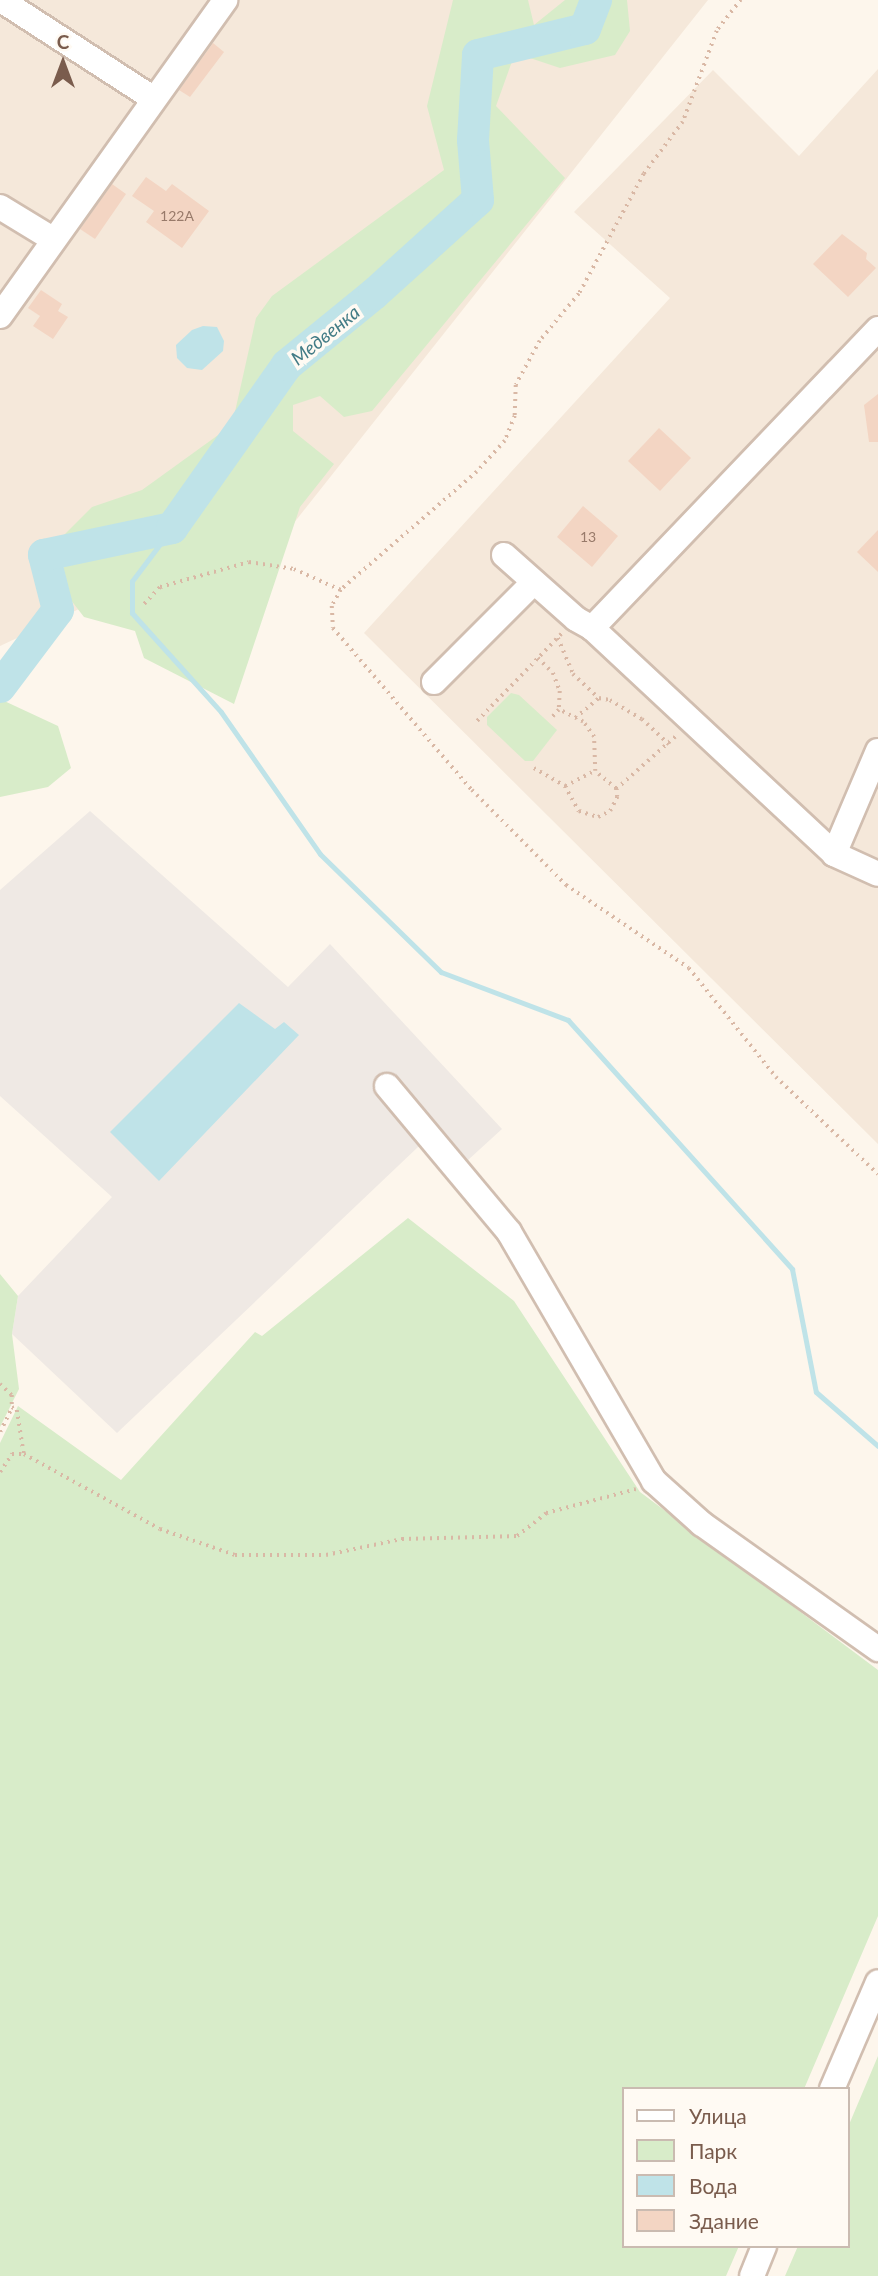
<!DOCTYPE html>
<meta charset="utf-8">
<style>
body{margin:0}
#map{position:relative;width:878px;height:2276px;overflow:hidden;background:#fdf6ec;font-family:Lato,sans-serif}
div>[style]{position:absolute}
.residential>*{inset:0;background:#f5e8da}
.industrial>*{inset:0;background:#efe9e4}
.green>*{inset:0;background:#d8ecc9}
.water>*{inset:0;background:#bfe3e8}
.stream>*{height:5px;margin:-2.5px;padding:0 2.5px;transform-origin:2.5px;border-radius:2.5px;background:#bfe3e8}
.river>*{height:32px;margin:-16px;padding:0 16px;transform-origin:16px;border-radius:16px;background:#bfe3e8}
.building>*{inset:0;background:#f3d5c3}
.path>*{height:3.5px;margin-top:-1.75px;transform-origin:0;background:repeating-linear-gradient(90deg,#d9b8a5 0 2px,transparent 0 7px)}
.roads{filter:drop-shadow(2px 0 #d1beb0) drop-shadow(-2px 0 #d1beb0) drop-shadow(0 2px #d1beb0) drop-shadow(0 -2px #d1beb0)}
.minor>*{height:24px;margin:-12px;padding:0 12px;transform-origin:12px;border-radius:12px;background:#fff}
span{translate:-50% -50%;white-space:nowrap;text-align:center;line-height:1.15;-webkit-text-stroke:7px #fffaf3;paint-order:stroke}
.number-label{font-size:14px;color:#987a6a}
.number-label span{-webkit-text-stroke-width:0}
.water-label{font-size:19px;color:#437c86;font-style:italic}
.legend{position:absolute;left:622px;top:2087px;width:228px;height:161px;box-sizing:border-box;background:#fffaf3;border:2px solid #cabbb1;margin:0;padding:9px 12px;list-style:none;font-size:21px;color:#7a5c4d}
.legend li{display:flex;align-items:center;gap:14px;height:35px}
.legend b{width:35px;border:2px solid #cabbb1}
.north{position:absolute;left:28px;top:28px;width:70px;height:70px;-webkit-text-stroke:5px #fffaf3;paint-order:stroke;rotate:0deg;font-size:19px;font-weight:700;line-height:28px;text-align:center;color:#7a5c4d}
.north::after{content:'';display:block;margin:auto;width:24px;height:32px;background:#7a5c4d;clip-path:polygon(50% 0,100% 100%,50% 72%,0 100%)}
</style>
<div id="map">
<div class="residential">
<div style="clip-path:polygon(0 0,708px 0,278px 543px,139px 581px,0 646px)"></div>
<div style="clip-path:polygon(878px 69px,878px 1144px,364px 633px,670px 298px,574px 212px,713px 70px,799px 156px)"></div>
</div>
<div class="industrial">
<div style="clip-path:polygon(90px 811px,288px 987px,330px 944px,502px 1129px,468px 1160px,438px 1128px,117px 1433px,12px 1334px,18px 1296px,112px 1197px,0 1096px,0 890px)"></div>
</div>
<div class="green">
<div style="clip-path:polygon(453px 0,528px 0,534px 25px,565px 0,627px 0,630px 31px,615px 55px,560px 68px,515px 53px,496px 106px,565px 178px,372px 411px,344px 417px,320px 396px,293px 405px,293px 431px,334px 464px,300px 507px,234px 704px,144px 658px,135px 631px,84px 617px,67px 595px,60px 539px,92px 507px,142px 490px,232px 425px,256px 318px,272px 296px,444px 170px,427px 106px)"></div>
<div style="clip-path:polygon(511px 693px,519px 695px,557px 730px,533px 761px,525px 761px,487px 725px,487px 717px)"></div>
<div style="clip-path:polygon(0 699px,58px 726px,71px 768px,48px 787px,0 797px)"></div>
<div style="clip-path:polygon(408px 1218px,514px 1301px,640px 1492px,878px 1670px,878px 1916px,804px 2089px,624px 2089px,624px 2246px,739px 2246px,726px 2276px,0 2276px,0 1443px,18px 1406px,121px 1480px,255px 1332px,262px 1336px)"></div>
<div style="clip-path:polygon(0 1274px,18px 1296px,12px 1334px,19px 1389px,0 1427px)"></div>
<div style="clip-path:polygon(878px 2056px,878px 2276px,785px 2276px,798px 2246px,848px 2246px,848px 2127px)"></div>
</div>
<div class="water">
<div style="clip-path:polygon(203px 326px,217px 327px,224px 341px,223px 351px,202px 370px,187px 368px,177px 358px,176px 345px,192px 330px)"></div>
<div style="clip-path:polygon(239px 1003px,275px 1029px,284px 1022px,299px 1035px,159px 1181px,110px 1132px)"></div>
</div>
<div class="stream">
<div style="left:172px;top:528px;width:66px;rotate:127deg"></div>
<div style="left:132px;top:581px;width:32px;rotate:90deg"></div>
<div style="left:132px;top:613px;width:133px;rotate:48deg"></div>
<div style="left:221px;top:712px;width:173px;rotate:55.1deg"></div>
<div style="left:320px;top:854px;width:169px;rotate:44.3deg"></div>
<div style="left:441px;top:972px;width:136px;rotate:20.7deg"></div>
<div style="left:568px;top:1020px;width:335px;rotate:48deg"></div>
<div style="left:792px;top:1269px;width:125px;rotate:79deg"></div>
<div style="left:816px;top:1392px;width:82px;rotate:41.1deg"></div>
</div>
<div class="river">
<div style="left:0;top:687px;width:96px;rotate:-53deg"></div>
<div style="left:58px;top:610px;width:57px;rotate:-104.3deg"></div>
<div style="left:44px;top:555px;width:131px;rotate:-11.9deg"></div>
<div style="left:172px;top:528px;width:199px;rotate:-54.8deg"></div>
<div style="left:287px;top:365px;width:112px;rotate:-39.2deg"></div>
<div style="left:374px;top:294px;width:140px;rotate:-42.1deg"></div>
<div style="left:478px;top:200px;width:60px;rotate:-94.8deg"></div>
<div style="left:473px;top:140px;width:85px;rotate:-86.6deg"></div>
<div style="left:478px;top:55px;width:110px;rotate:-13.7deg"></div>
<div style="left:585px;top:29px;width:31px;rotate:-69deg"></div>
</div>
<div class="building">
<div style="clip-path:polygon(213px 43px,224px 52px,190px 97px,179px 90px)"></div>
<div style="clip-path:polygon(146px 177px,166px 191px,172px 184px,209px 211px,182px 248px,146px 222px,154px 211px,132px 196px)"></div>
<div style="clip-path:polygon(112px 184px,126px 194px,95px 239px,80px 229px)"></div>
<div style="clip-path:polygon(842px 234px,867px 253px,866px 259px,876px 268px,848px 297px,813px 264px)"></div>
<div style="clip-path:polygon(41px 290px,62px 304px,58px 311px,68px 317px,53px 339px,33px 326px,40px 316px,28px 308px)"></div>
<div style="clip-path:polygon(878px 394px,878px 442px,869px 442px,864px 405px)"></div>
<div style="clip-path:polygon(659px 428px,691px 458px,660px 491px,628px 461px)"></div>
<div style="clip-path:polygon(583px 506px,618px 536px,592px 567px,557px 537px)"></div>
<div style="clip-path:polygon(878px 530px,878px 572px,857px 552px)"></div>
</div>
<div class="path">
<div style="left:741px;top:0;width:39px;rotate:128deg"></div>
<div style="left:717px;top:31px;width:97px;rotate:110.5deg"></div>
<div style="left:683px;top:122px;width:65px;rotate:126.9deg"></div>
<div style="left:644px;top:174px;width:136px;rotate:118.4deg"></div>
<div style="left:579px;top:294px;width:61px;rotate:129.7deg"></div>
<div style="left:540px;top:341px;width:50px;rotate:118.6deg"></div>
<div style="left:516px;top:385px;width:31px;rotate:92deg"></div>
<div style="left:515px;top:416px;width:27px;rotate:112deg"></div>
<div style="left:505px;top:441px;width:42px;rotate:132.1deg"></div>
<div style="left:477px;top:472px;width:180px;rotate:139.1deg"></div>
<div style="left:341px;top:590px;width:18px;rotate:119deg"></div>
<div style="left:332px;top:606px;width:22px;rotate:87deg"></div>
<div style="left:333px;top:628px;width:213px;rotate:49.4deg"></div>
<div style="left:472px;top:790px;width:134px;rotate:45.3deg"></div>
<div style="left:566px;top:885px;width:148px;rotate:34deg"></div>
<div style="left:689px;top:968px;width:139px;rotate:51.4deg"></div>
<div style="left:776px;top:1077px;width:141px;rotate:43.6deg"></div>
<div style="left:144px;top:604px;width:23px;rotate:-47deg"></div>
<div style="left:160px;top:587px;width:92px;rotate:-15.7deg"></div>
<div style="left:249px;top:562px;width:46px;rotate:8.8deg"></div>
<div style="left:294px;top:569px;width:51px;rotate:24.1deg"></div>
<div style="left:558px;top:638px;width:39px;rotate:67deg"></div>
<div style="left:573px;top:674px;width:35px;rotate:43deg"></div>
<div style="left:538px;top:658px;width:21px;rotate:45deg"></div>
<div style="left:553px;top:673px;width:19px;rotate:69deg"></div>
<div style="left:560px;top:691px;width:19px;rotate:93deg"></div>
<div style="left:559px;top:710px;width:12px;rotate:132deg"></div>
<div style="left:575px;top:718px;width:31px;rotate:-40deg"></div>
<div style="left:599px;top:698px;width:11px;rotate:10deg"></div>
<div style="left:610px;top:700px;width:37px;rotate:31deg"></div>
<div style="left:642px;top:719px;width:37px;rotate:43deg"></div>
<div style="left:477px;top:721px;width:122px;rotate:-46deg"></div>
<div style="left:534px;top:768px;width:36px;rotate:30deg"></div>
<div style="left:565px;top:786px;width:34px;rotate:-27deg"></div>
<div style="left:595px;top:771px;width:34px;rotate:-92deg"></div>
<div style="left:594px;top:737px;width:19px;rotate:-126deg"></div>
<div style="left:583px;top:722px;width:27px;rotate:-153deg"></div>
<div style="left:565px;top:786px;width:29px;rotate:61deg"></div>
<div style="left:579px;top:811px;width:20px;rotate:18deg"></div>
<div style="left:598px;top:817px;width:13px;rotate:-27deg"></div>
<div style="left:610px;top:811px;width:16px;rotate:-63deg"></div>
<div style="left:617px;top:797px;width:8px;rotate:-97deg"></div>
<div style="left:616px;top:789px;width:26px;rotate:-140deg"></div>
<div style="left:616px;top:789px;width:81px;rotate:-41.5deg"></div>
<div style="left:0;top:1384px;width:16px;rotate:43deg"></div>
<div style="left:12px;top:1395px;width:12px;rotate:90deg"></div>
<div style="left:0;top:1432px;width:28px;rotate:-64deg"></div>
<div style="left:12px;top:1407px;width:6px;rotate:31deg"></div>
<div style="left:17px;top:1410px;width:45px;rotate:81deg"></div>
<div style="left:24px;top:1454px;width:155px;rotate:28.9deg"></div>
<div style="left:160px;top:1529px;width:79px;rotate:19.1deg"></div>
<div style="left:235px;top:1555px;width:91px"></div>
<div style="left:326px;top:1555px;width:78px;rotate:-11.9deg"></div>
<div style="left:402px;top:1539px;width:115px;rotate:-1.5deg"></div>
<div style="left:517px;top:1536px;width:37px;rotate:-38deg"></div>
<div style="left:546px;top:1513px;width:93px;rotate:-14.9deg"></div>
<div style="left:0;top:1472px;width:22px;rotate:-56deg"></div>
<div style="left:12px;top:1454px;width:12px"></div>
</div>
<div class="roads">
<div class="minor">
<div style="left:1px;top:0;width:182px;rotate:32.9deg"></div>
<div style="left:0;top:207px;width:63px;rotate:31.4deg"></div>
<div style="left:0;top:316px;width:388px;rotate:-54.5deg"></div>
<div style="left:878px;top:329px;width:414px;rotate:133.7deg"></div>
<div style="left:592px;top:628px;width:331px;rotate:43deg"></div>
<div style="left:834px;top:854px;width:48px;rotate:24.4deg"></div>
<div style="left:504px;top:555px;width:96px;rotate:41.6deg"></div>
<div style="left:576px;top:619px;width:18px;rotate:29deg"></div>
<div style="left:434px;top:682px;width:141px;rotate:-45deg"></div>
<div style="left:834px;top:854px;width:112px;rotate:-66.9deg"></div>
<div style="left:387px;top:1086px;width:190px;rotate:50.1deg"></div>
<div style="left:509px;top:1232px;width:288px;rotate:59.8deg"></div>
<div style="left:654px;top:1481px;width:64px;rotate:41.9deg"></div>
<div style="left:702px;top:1524px;width:216px;rotate:35.4deg"></div>
<div style="left:832px;top:2089px;width:116px;rotate:-66.7deg"></div>
<div style="left:752px;top:2276px;width:32px;rotate:-68deg"></div>
</div>
</div>
<div class="number-label">
<span style="left:177px;top:216px">122А</span>
<span style="left:588px;top:537px">13</span>
</div>
<div class="water-label">
<span style="left:325px;top:335px;rotate:-39deg">Медвенка</span>
</div>
<ul class="legend">
<li><b style="height:9px;background:#fff"></b>Улица</li>
<li><b style="height:19px;background:#d8ecc9"></b>Парк</li>
<li><b style="height:19px;background:#bfe3e8"></b>Вода</li>
<li><b style="height:19px;background:#f3d5c3"></b>Здание</li>
</ul>
<div class="north">С</div>
</div>
